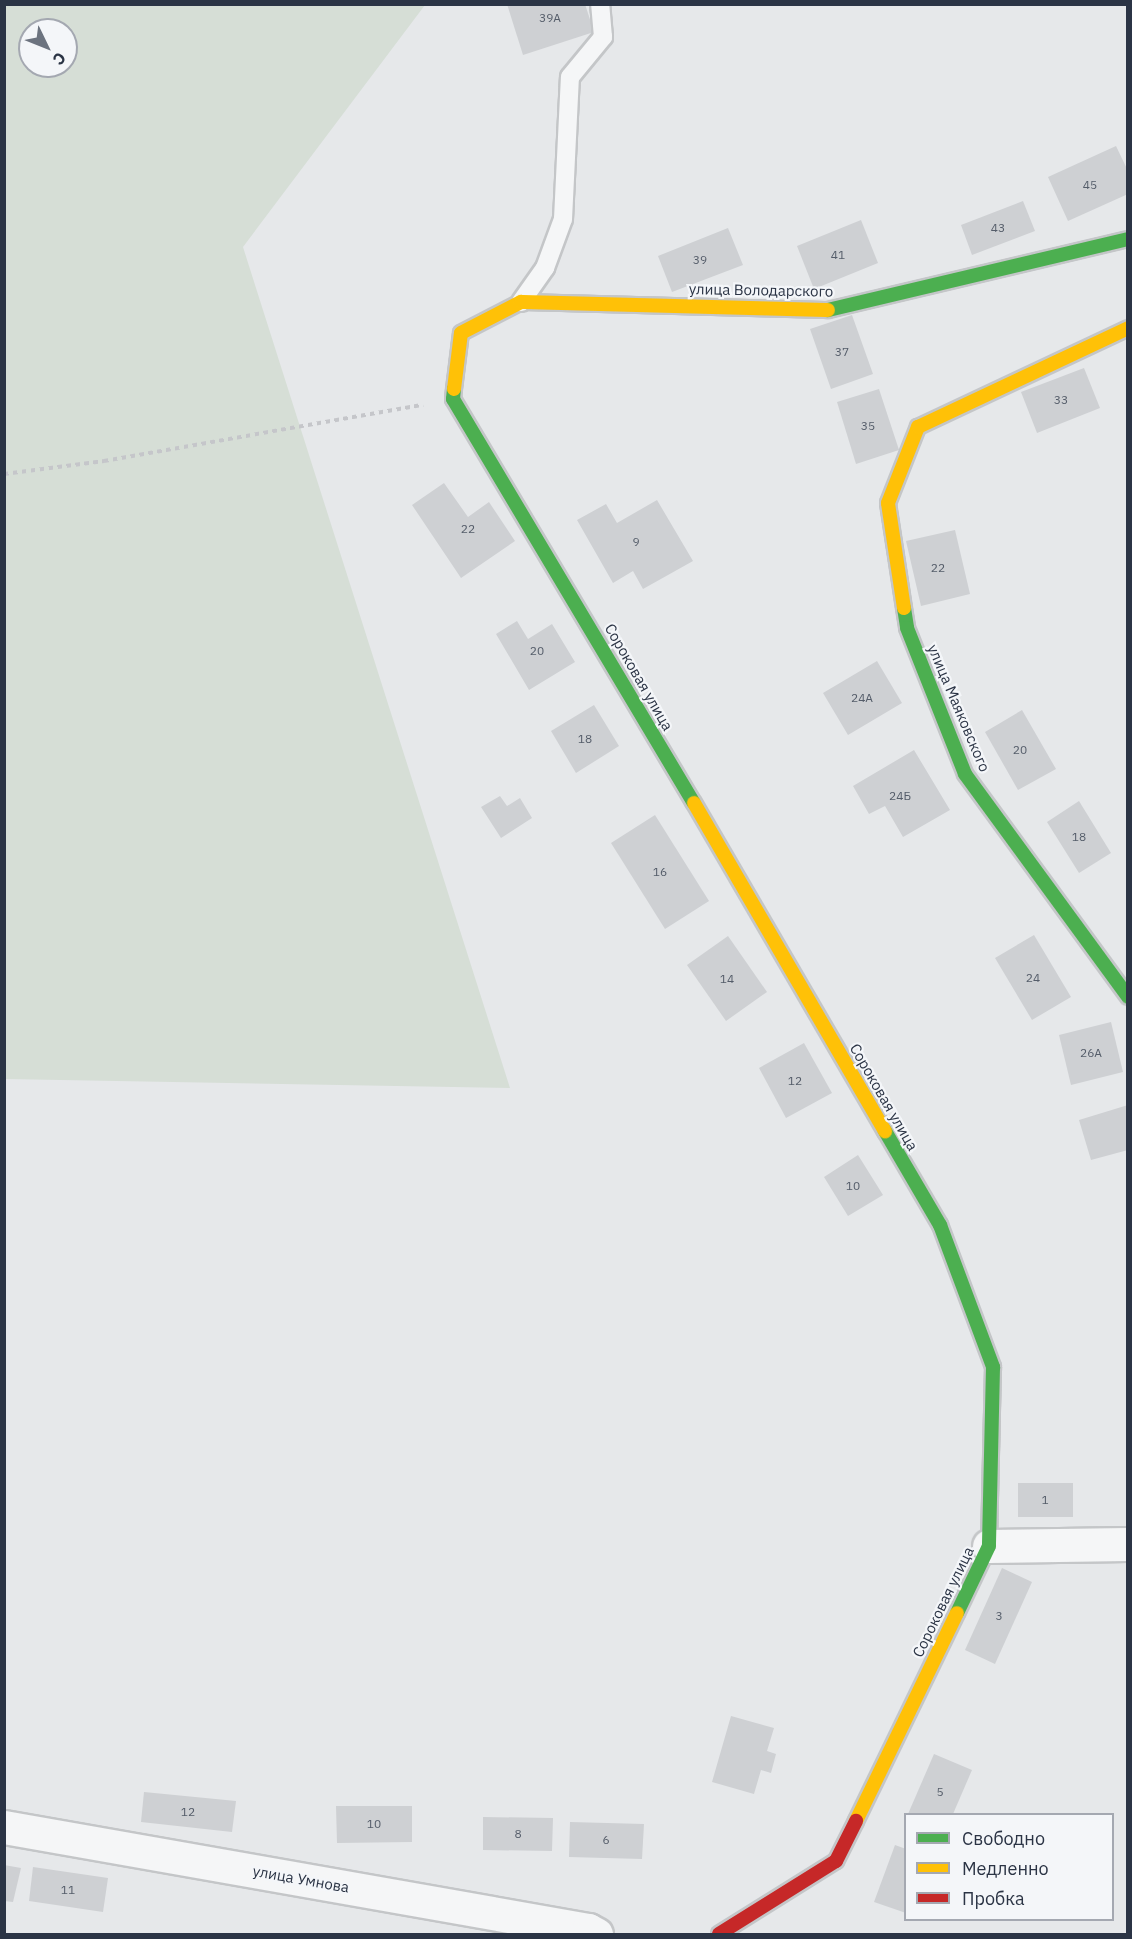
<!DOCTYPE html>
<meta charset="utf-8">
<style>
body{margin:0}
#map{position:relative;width:1132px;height:1939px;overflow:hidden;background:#e6e8ea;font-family:"IBM Plex Sans",sans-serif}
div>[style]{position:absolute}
.green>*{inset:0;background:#d6ded6}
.building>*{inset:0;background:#ced0d3}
.path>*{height:4px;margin-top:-2px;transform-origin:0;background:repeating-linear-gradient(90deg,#c5c6ca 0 4.5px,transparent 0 9px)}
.roads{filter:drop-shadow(2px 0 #c4c6c8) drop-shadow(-2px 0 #c4c6c8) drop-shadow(0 2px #c4c6c8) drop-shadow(0 -2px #c4c6c8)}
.lane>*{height:18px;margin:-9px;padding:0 9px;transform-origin:9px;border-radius:9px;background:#f5f6f7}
.street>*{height:33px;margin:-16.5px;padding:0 16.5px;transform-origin:16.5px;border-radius:16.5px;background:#f5f6f7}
.fast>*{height:14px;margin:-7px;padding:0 7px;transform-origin:7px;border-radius:7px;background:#4caf50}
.slow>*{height:14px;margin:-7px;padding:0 7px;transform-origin:7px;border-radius:7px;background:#ffc107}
.jam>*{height:14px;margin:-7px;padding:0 7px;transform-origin:7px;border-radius:7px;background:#c62828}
span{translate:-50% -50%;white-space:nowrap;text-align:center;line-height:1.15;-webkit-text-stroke:4.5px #f4f6f9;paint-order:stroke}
.number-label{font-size:12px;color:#545c69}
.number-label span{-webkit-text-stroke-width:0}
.street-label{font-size:15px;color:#2b3445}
.frame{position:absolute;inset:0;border:6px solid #2b3445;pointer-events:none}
.legend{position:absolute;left:904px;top:1813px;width:210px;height:108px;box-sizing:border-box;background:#f4f6f9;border:2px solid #a4a8b1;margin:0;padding:8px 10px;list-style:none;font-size:18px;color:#2b3445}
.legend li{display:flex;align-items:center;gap:12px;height:30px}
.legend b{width:30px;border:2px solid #a4a8b1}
.north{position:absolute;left:18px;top:18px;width:60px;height:60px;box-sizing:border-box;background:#f4f6f9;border:2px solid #a4a8b1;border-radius:50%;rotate:133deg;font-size:16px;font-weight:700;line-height:24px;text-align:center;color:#2b3445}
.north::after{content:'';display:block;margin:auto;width:21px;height:27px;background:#6c737f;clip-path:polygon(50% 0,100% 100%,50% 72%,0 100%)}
</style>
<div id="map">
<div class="green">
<div style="clip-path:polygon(evenodd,5px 4px,425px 5px,243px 247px,510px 1088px,5px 1079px,5px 4px,30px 30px,66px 30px,66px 66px,30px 66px,30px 30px)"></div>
</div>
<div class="building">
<div style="clip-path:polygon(507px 4px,585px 4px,594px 32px,523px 55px)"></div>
<div style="clip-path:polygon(1116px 146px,1128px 171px,1128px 194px,1068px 221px,1048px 177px)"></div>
<div style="clip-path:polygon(1023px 201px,1035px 231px,972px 255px,961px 225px)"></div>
<div style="clip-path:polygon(861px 220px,878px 263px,814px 289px,797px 246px)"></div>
<div style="clip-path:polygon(728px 228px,743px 265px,672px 292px,658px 256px)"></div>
<div style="clip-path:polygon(852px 315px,873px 374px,831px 389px,810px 329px)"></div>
<div style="clip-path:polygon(1084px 368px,1100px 408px,1037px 433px,1021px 392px)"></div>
<div style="clip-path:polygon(879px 389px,899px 450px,856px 464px,837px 402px)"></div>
<div style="clip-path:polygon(444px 483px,468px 517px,489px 502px,515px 541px,461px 578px,412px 505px)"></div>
<div style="clip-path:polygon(657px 500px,693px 561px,643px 589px,633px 571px,613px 583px,577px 520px,606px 504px,617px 523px)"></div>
<div style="clip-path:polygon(955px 530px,970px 594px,921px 606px,906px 541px)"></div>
<div style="clip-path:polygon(517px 621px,528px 639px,552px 624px,575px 662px,529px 690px,496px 634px)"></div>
<div style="clip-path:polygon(877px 661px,902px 703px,848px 735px,823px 693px)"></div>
<div style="clip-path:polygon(594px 705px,619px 746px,576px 773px,551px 731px)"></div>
<div style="clip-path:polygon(1022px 710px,1056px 769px,1018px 790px,985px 732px)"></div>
<div style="clip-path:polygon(914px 750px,950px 810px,903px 837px,885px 806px,869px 814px,853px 786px)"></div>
<div style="clip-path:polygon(500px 796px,507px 806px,520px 798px,532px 818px,501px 838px,481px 807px)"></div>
<div style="clip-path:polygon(1079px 801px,1111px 853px,1079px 873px,1047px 822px)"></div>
<div style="clip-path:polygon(655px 815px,709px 901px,665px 929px,611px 843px)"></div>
<div style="clip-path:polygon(1034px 935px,1071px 997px,1032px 1020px,995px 958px)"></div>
<div style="clip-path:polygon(728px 936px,767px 992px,726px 1021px,687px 965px)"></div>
<div style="clip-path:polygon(1111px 1022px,1123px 1072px,1071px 1085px,1059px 1035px)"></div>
<div style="clip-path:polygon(804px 1043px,832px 1093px,786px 1118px,759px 1068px)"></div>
<div style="clip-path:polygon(1128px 1105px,1128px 1150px,1091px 1160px,1079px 1120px)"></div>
<div style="clip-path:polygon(858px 1155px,883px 1195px,848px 1216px,824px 1177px)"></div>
<div style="clip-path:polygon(1018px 1483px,1073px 1483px,1073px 1517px,1018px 1517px)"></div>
<div style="clip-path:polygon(1002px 1568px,1032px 1582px,995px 1664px,965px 1650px)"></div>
<div style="clip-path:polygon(731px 1716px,774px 1728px,767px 1751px,776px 1754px,771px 1773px,761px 1770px,754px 1794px,712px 1782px)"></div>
<div style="clip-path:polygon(934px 1754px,972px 1770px,953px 1814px,908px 1814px)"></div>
<div style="clip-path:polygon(144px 1792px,236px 1801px,232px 1832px,141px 1822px)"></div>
<div style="clip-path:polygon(336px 1806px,412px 1806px,412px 1842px,337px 1843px)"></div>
<div style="clip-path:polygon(483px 1817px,553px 1818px,552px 1851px,483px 1850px)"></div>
<div style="clip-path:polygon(570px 1822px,644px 1824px,642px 1859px,569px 1857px)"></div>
<div style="clip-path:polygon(895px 1845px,906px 1849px,906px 1913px,874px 1902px)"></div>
<div style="clip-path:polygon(4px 1865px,21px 1868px,13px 1902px,4px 1901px)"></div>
<div style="clip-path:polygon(33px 1867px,108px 1878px,103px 1912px,29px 1901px)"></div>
</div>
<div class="path">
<div style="left:4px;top:474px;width:101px;rotate:-7.4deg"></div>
<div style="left:104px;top:461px;width:324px;rotate:-10deg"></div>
</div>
<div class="roads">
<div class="lane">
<div style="left:521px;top:302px;width:42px;rotate:-54.8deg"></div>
<div style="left:545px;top:268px;width:52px;rotate:-69.8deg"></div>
<div style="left:563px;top:219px;width:142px;rotate:-87.2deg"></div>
<div style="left:570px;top:77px;width:52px;rotate:-50.5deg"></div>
<div style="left:603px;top:37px;width:33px;rotate:-95deg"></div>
</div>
<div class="street">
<div style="left:989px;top:1546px;width:139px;rotate:-0.8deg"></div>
<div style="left:4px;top:1827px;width:593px;rotate:10deg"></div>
<div style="left:588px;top:1930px;width:9px;rotate:27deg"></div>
</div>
<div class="fast">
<div style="left:828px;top:310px;width:308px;rotate:-13.3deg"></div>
<div style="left:454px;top:389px;width:10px;rotate:96deg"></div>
<div style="left:453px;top:399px;width:470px;rotate:59.2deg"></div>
<div style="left:904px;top:608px;width:20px;rotate:81deg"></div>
<div style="left:907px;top:628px;width:157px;rotate:68.3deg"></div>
<div style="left:965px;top:774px;width:276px;rotate:53.8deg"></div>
<div style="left:885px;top:1131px;width:109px;rotate:59.7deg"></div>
<div style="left:940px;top:1225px;width:152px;rotate:69.5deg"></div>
<div style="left:993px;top:1367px;width:179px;rotate:91.3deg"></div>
<div style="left:989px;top:1546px;width:74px;rotate:115.5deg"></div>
</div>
<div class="slow">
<div style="left:454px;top:389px;width:56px;rotate:-82.9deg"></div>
<div style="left:461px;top:333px;width:68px;rotate:-27.3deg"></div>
<div style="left:521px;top:302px;width:307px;rotate:1.5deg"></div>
<div style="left:904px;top:608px;width:106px;rotate:-98.7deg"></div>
<div style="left:888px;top:503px;width:82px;rotate:-68.5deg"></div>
<div style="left:918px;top:427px;width:232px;rotate:-25.2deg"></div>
<div style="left:694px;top:803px;width:380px;rotate:59.8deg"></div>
<div style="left:856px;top:1821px;width:231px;rotate:-64.1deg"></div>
</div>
<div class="jam">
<div style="left:719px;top:1934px;width:138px;rotate:-32deg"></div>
<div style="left:836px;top:1861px;width:45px;rotate:-63.4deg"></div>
</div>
</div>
<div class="number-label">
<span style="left:550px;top:18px">39А</span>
<span style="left:1090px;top:185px">45</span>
<span style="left:998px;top:228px">43</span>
<span style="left:838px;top:255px">41</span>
<span style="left:700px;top:260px">39</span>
<span style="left:842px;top:352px">37</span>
<span style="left:1061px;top:400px">33</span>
<span style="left:868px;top:426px">35</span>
<span style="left:468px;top:529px">22</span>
<span style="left:636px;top:542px">9</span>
<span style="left:938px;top:568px">22</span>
<span style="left:537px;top:651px">20</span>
<span style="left:862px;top:698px">24А</span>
<span style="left:585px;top:739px">18</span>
<span style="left:1020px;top:750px">20</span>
<span style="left:900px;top:796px">24Б</span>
<span style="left:1079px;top:837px">18</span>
<span style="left:660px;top:872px">16</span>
<span style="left:1033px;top:978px">24</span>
<span style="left:727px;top:979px">14</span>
<span style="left:1091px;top:1053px">26А</span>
<span style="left:795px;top:1081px">12</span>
<span style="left:853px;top:1186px">10</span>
<span style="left:1045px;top:1500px">1</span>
<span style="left:999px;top:1616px">3</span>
<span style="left:940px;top:1792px">5</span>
<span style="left:188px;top:1812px">12</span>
<span style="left:374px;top:1824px">10</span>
<span style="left:518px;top:1834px">8</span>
<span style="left:606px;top:1840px">6</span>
<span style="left:68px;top:1890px">11</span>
</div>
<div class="street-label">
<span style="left:761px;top:290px;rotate:1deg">улица Володарского</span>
<span style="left:639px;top:677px;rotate:60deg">Сороковая улица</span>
<span style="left:959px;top:708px;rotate:67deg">улица Маяковского</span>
<span style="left:884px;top:1097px;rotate:60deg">Сороковая улица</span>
<span style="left:943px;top:1602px;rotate:-64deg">Сороковая улица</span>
<span style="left:301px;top:1879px;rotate:10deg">улица Умнова</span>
</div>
<div class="frame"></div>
<ul class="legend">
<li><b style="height:8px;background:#4caf50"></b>Свободно</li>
<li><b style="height:8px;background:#ffc107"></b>Медленно</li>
<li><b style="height:8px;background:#c62828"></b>Пробка</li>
</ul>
<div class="north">С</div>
</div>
